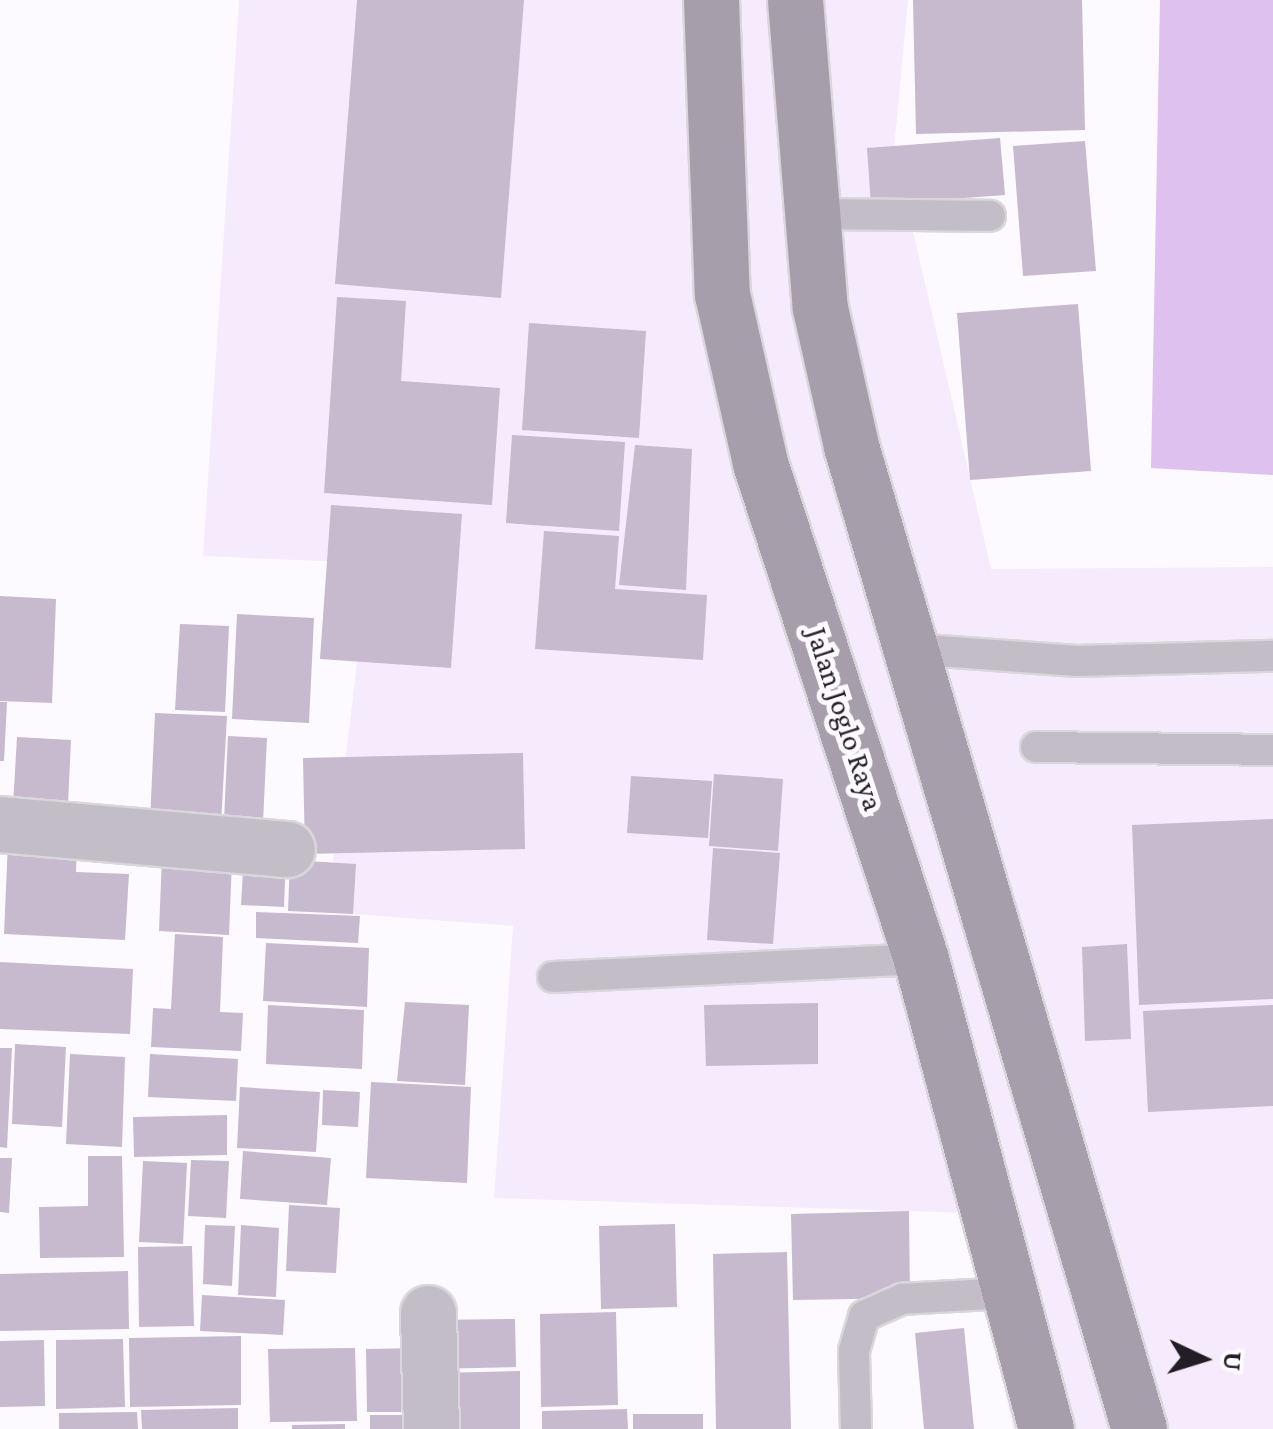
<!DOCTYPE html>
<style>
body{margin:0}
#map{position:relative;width:1273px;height:1429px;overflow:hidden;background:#fdfaff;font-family:"Crimson Pro",serif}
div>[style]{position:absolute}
.built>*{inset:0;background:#f6ebfd}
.green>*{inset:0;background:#dec1ee}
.building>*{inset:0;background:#c7b9ce}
.roads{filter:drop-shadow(2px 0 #dad7dc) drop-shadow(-2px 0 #dad7dc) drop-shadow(0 2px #dad7dc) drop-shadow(0 -2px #dad7dc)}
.lane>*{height:30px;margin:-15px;padding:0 15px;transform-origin:15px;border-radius:15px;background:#c3bdc7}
.street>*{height:55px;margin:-27.5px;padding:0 27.5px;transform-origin:27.5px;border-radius:27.5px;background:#c3bdc7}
.secondary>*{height:55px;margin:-27.5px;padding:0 27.5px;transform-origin:27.5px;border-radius:27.5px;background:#a79eac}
span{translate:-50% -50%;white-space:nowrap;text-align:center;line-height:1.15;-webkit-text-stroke:10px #fdfaff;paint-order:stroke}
.street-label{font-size:30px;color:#231d25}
.north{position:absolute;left:1153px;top:1309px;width:100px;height:100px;-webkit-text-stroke:8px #fdfaff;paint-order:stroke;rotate:94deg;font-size:28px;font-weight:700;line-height:40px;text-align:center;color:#231d25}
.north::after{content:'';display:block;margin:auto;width:35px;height:45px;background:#231d25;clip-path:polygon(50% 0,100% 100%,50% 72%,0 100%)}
</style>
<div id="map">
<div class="built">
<div style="clip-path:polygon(239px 0,908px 0,894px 149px,991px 569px,1273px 567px,1273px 1429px,1013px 1429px,970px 1213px,494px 1198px,513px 926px,327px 912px,369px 563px,203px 556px)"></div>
</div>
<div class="green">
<div style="clip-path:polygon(1160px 0,1273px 0,1273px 475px,1151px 468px)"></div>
</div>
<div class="building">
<div style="clip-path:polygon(357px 0,524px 0,501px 298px,335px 284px)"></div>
<div style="clip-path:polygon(913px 0,1082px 0,1085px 130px,916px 134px)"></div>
<div style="clip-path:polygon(1000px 138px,1005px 195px,871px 205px,867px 148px)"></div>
<div style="clip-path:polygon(1085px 141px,1096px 271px,1023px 276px,1013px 146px)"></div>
<div style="clip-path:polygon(337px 297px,406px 301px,401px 381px,500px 388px,492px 505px,324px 493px)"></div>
<div style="clip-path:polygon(1078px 304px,1091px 471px,970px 480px,957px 313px)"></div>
<div style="clip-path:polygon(529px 323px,646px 331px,639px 438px,522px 430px)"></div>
<div style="clip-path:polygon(512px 435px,625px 442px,619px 531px,506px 523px)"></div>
<div style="clip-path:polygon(635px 445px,692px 449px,686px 590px,619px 585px)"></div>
<div style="clip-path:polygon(331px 505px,462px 514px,451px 668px,320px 659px)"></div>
<div style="clip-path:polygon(544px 531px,619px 536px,615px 589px,707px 595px,703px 660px,535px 649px)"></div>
<div style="clip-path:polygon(0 596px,56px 599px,52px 703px,0 701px)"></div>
<div style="clip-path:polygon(237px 614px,314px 618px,309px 723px,232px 719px)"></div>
<div style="clip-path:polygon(180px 624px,229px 626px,225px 712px,175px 710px)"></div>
<div style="clip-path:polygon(0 702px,7px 702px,4px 761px,0 761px)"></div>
<div style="clip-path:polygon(155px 713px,227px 716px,221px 824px,150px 821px)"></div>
<div style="clip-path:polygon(228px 736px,267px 738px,263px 822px,224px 820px)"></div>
<div style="clip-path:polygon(17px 737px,71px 740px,67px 825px,12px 823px)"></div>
<div style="clip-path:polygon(523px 753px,525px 849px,305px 854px,303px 758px)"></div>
<div style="clip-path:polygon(714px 774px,783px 779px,778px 851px,709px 846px)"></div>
<div style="clip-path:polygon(631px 776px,712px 781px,708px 838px,627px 833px)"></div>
<div style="clip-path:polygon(1273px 819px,1273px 999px,1139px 1005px,1132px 825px)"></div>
<div style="clip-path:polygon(8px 842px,77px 845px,76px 872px,129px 874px,125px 940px,4px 934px)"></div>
<div style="clip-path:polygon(713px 848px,780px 853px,773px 944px,707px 940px)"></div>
<div style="clip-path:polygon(244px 853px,286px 855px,284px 907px,241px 905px)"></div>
<div style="clip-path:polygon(162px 857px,232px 860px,229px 935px,159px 931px)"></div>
<div style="clip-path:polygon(290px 860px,356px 864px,353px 914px,288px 911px)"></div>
<div style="clip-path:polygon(256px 912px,360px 916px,358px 943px,256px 938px)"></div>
<div style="clip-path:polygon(175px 934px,223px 937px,220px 1012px,243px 1013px,241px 1051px,151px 1047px,153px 1008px,171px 1009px)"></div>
<div style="clip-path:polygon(266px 943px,369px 948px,367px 1007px,263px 1001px)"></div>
<div style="clip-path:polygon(1127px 944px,1131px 1039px,1085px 1041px,1082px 947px)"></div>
<div style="clip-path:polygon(0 962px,133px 969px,130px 1034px,0 1029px)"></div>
<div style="clip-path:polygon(405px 1002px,469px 1005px,465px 1085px,397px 1081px)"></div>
<div style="clip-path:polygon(818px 1003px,818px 1064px,706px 1066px,704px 1005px)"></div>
<div style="clip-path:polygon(268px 1005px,364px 1010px,362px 1069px,266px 1064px)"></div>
<div style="clip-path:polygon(1273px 1005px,1273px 1106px,1148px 1112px,1143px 1011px)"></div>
<div style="clip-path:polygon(15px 1044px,66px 1047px,62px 1127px,12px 1124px)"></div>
<div style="clip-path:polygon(0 1048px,12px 1048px,7px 1148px,0 1147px)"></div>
<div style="clip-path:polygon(70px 1054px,125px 1057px,122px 1147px,66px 1144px)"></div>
<div style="clip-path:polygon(150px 1054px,238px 1059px,236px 1101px,148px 1097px)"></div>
<div style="clip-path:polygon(371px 1082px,471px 1087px,467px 1183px,366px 1178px)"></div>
<div style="clip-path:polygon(240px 1087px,320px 1092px,316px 1152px,237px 1148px)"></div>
<div style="clip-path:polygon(323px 1090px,360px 1092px,358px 1127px,322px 1125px)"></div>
<div style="clip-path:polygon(227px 1115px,227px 1155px,134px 1157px,133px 1117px)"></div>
<div style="clip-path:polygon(243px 1151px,331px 1158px,327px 1205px,240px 1199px)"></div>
<div style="clip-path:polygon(88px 1156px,122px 1156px,124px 1257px,40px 1258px,39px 1207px,88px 1206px)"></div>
<div style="clip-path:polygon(0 1158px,12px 1158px,9px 1213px,0 1212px)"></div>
<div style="clip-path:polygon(191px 1160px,229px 1161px,226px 1218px,188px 1216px)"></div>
<div style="clip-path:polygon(143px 1161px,187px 1163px,183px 1244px,139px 1242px)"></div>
<div style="clip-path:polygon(289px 1205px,340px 1208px,336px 1273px,286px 1271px)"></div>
<div style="clip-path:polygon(909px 1211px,910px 1298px,793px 1300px,791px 1214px)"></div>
<div style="clip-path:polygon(675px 1224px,677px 1307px,601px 1309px,599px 1226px)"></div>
<div style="clip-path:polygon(205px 1225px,235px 1226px,232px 1286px,203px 1284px)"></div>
<div style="clip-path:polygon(241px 1225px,279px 1228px,276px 1297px,238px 1295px)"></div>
<div style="clip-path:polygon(192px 1246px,194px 1326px,139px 1327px,138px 1247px)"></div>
<div style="clip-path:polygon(787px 1252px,791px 1429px,716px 1429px,713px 1254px)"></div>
<div style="clip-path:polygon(128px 1271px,129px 1329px,0 1331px,0 1274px)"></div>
<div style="clip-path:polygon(202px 1295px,285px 1300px,283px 1335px,200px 1331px)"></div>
<div style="clip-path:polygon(616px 1312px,618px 1405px,541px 1407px,540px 1314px)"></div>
<div style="clip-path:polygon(515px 1319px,516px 1367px,431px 1369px,430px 1320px)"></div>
<div style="clip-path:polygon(964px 1328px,974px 1429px,924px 1429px,915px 1333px)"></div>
<div style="clip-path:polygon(241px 1336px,241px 1405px,130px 1407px,129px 1338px)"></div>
<div style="clip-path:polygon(123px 1339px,125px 1407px,56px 1409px,56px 1340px)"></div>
<div style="clip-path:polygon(44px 1340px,45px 1406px,0 1407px,0 1341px)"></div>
<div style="clip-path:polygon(355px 1348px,357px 1421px,270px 1422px,268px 1349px)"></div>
<div style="clip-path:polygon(421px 1348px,422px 1412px,367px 1412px,366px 1349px)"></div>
<div style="clip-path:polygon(520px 1371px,520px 1429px,440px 1429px,439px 1373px)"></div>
<div style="clip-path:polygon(238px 1408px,238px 1429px,142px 1429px,141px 1410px)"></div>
<div style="clip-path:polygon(627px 1409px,628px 1429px,542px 1429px,542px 1411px)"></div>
<div style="clip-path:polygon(137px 1412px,138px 1429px,59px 1429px,59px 1413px)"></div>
<div style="clip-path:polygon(633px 1414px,703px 1414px,703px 1429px,633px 1429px)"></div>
<div style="clip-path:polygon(370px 1415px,428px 1415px,428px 1429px,370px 1429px)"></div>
<div style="clip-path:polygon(345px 1424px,345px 1429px,292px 1429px,292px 1425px)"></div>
</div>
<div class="roads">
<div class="lane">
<div style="left:810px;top:214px;width:180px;rotate:0.6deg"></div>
<div style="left:912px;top:649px;width:165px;rotate:4.2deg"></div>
<div style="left:1077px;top:661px;width:196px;rotate:-1.5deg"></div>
<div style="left:1036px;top:747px;width:237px;rotate:0.7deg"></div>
<div style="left:553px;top:977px;width:368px;rotate:-2.8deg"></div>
<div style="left:856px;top:1429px;width:78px;rotate:-91.5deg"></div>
<div style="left:854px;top:1351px;width:36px;rotate:-74deg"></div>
<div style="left:864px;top:1316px;width:42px;rotate:-24.1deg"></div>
<div style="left:902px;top:1299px;width:109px;rotate:-3.2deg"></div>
</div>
<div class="street">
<div style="left:0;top:824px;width:288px;rotate:5deg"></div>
<div style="left:428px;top:1313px;width:116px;rotate:88.5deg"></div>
</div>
<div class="secondary">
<div style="left:711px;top:0;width:294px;rotate:87.9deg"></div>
<div style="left:722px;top:294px;width:173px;rotate:77.3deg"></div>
<div style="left:760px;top:463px;width:521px;rotate:72.02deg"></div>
<div style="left:921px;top:959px;width:486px;rotate:75.1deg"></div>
<div style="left:795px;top:0;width:309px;rotate:85.4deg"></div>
<div style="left:820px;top:308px;width:141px;rotate:77.3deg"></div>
<div style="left:851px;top:446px;width:1024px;rotate:73.67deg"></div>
</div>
</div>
<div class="street-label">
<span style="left:845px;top:719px;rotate:72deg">Jalan Joglo Raya</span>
</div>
<div class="north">U</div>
</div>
